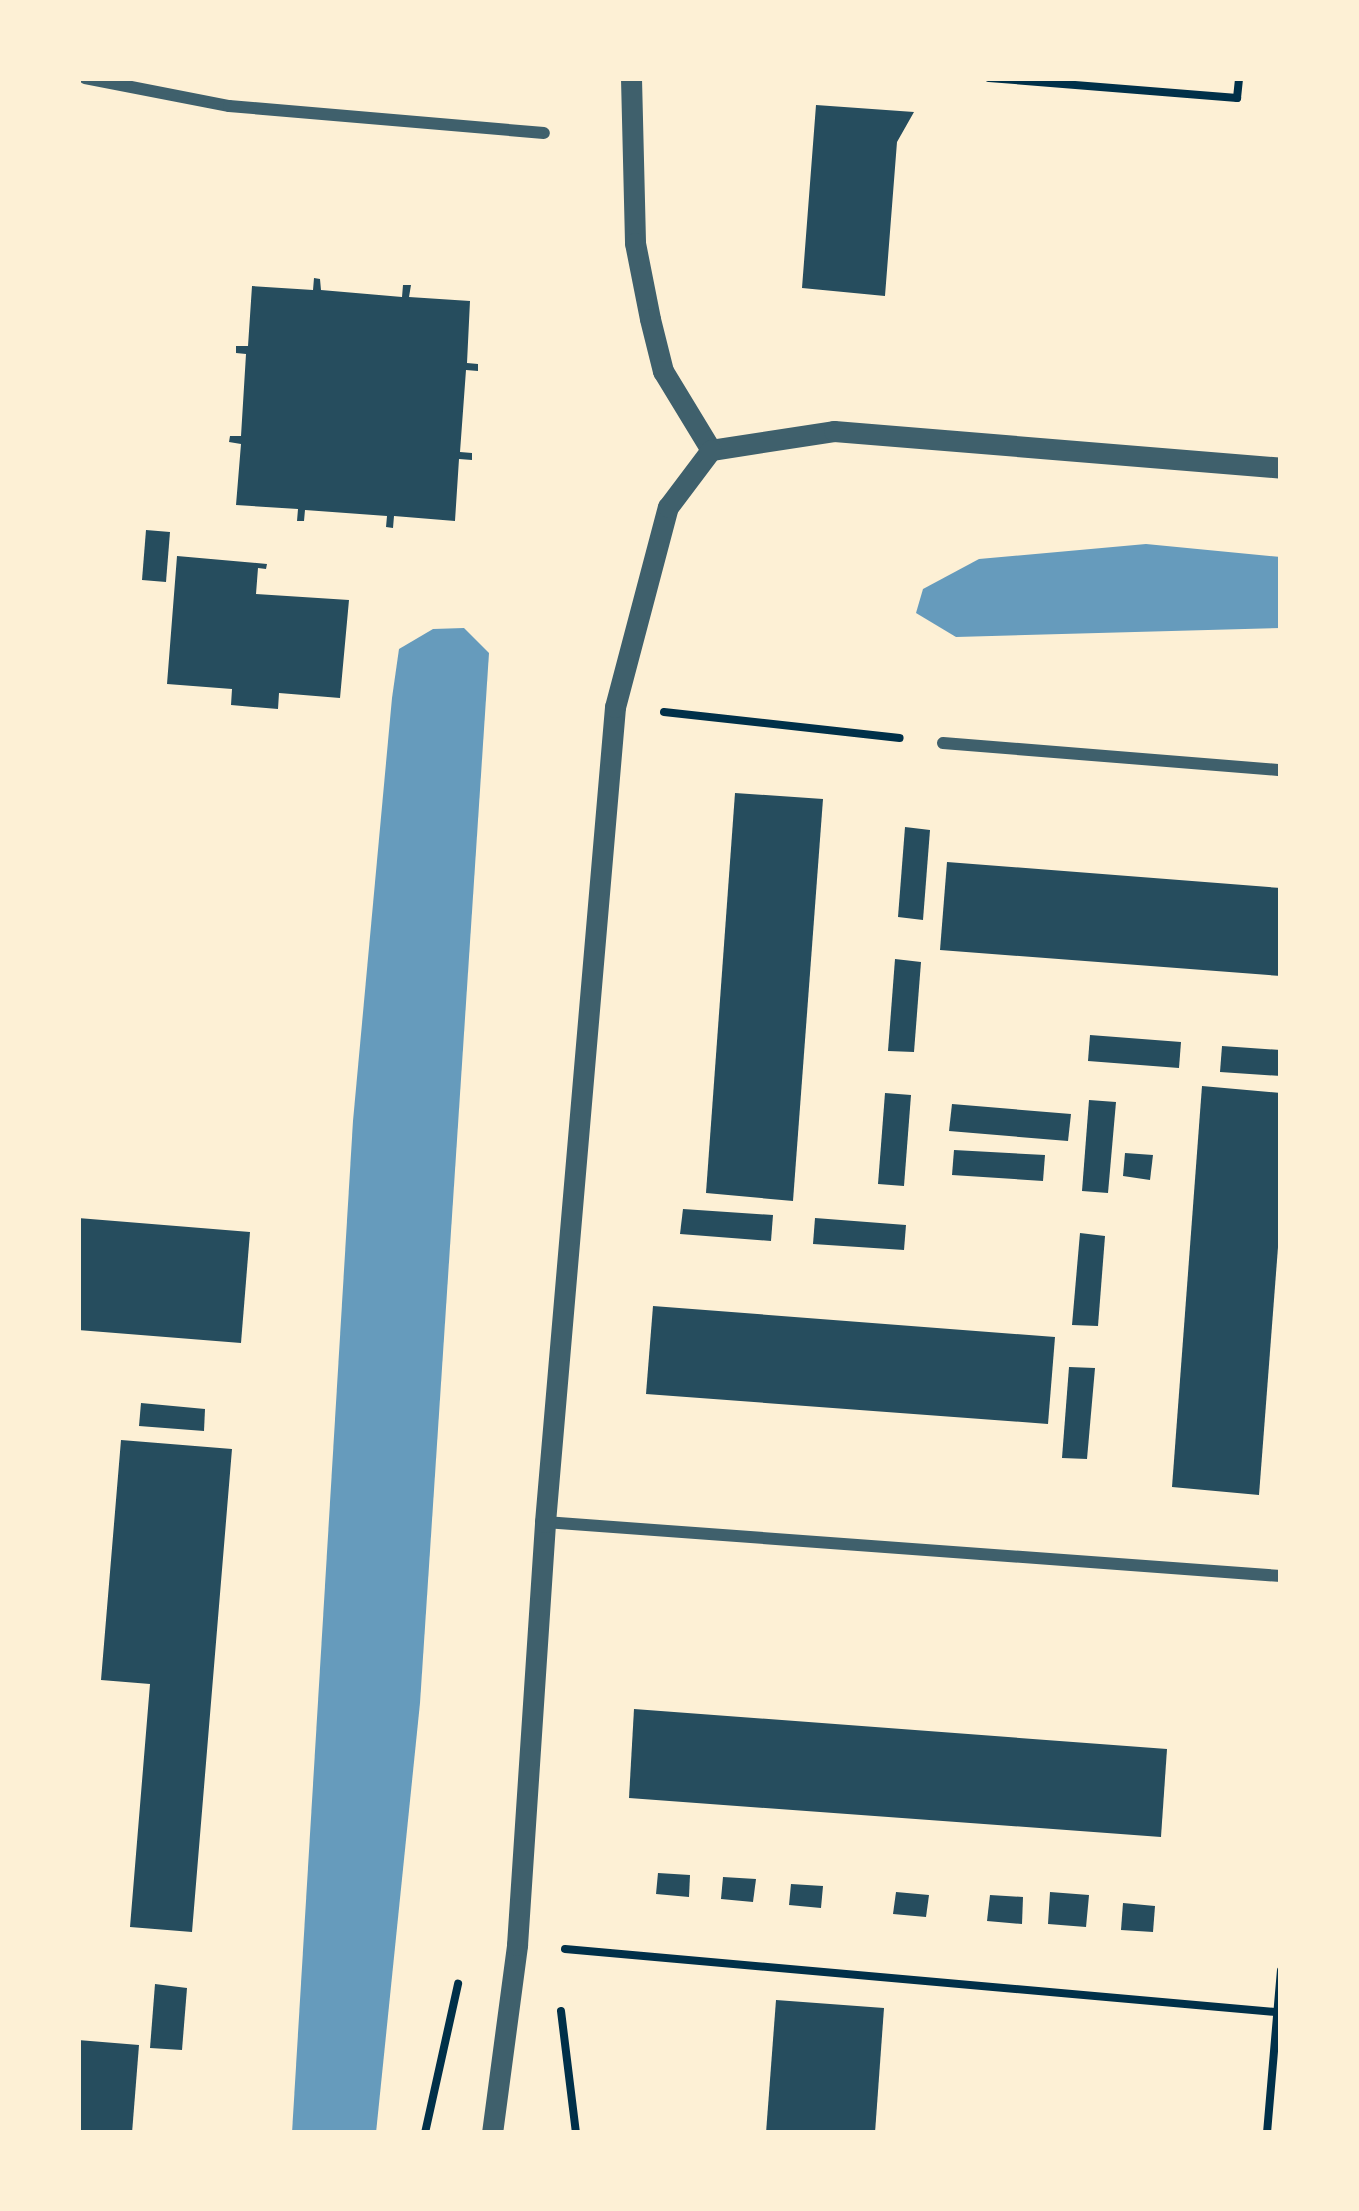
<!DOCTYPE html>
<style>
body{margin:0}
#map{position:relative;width:1359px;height:2211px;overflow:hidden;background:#fdf0d5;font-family:Merriweather,serif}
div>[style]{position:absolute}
.water>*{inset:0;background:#669bbc}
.building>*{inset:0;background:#264d5e}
.path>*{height:8px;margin:-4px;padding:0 4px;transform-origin:4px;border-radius:4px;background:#003049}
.minor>*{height:12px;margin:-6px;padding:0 6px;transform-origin:6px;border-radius:6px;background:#3f606c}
.tertiary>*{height:21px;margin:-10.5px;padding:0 10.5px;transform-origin:10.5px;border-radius:10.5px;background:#3f606c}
span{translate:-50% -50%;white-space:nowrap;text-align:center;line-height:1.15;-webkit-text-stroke:12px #fdf0d5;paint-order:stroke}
.frame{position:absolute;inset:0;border:81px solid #fdf0d5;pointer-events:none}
</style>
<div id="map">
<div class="water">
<div style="clip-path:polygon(1146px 544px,1281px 557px,1281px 628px,956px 637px,916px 613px,923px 589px,979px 559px)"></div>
<div style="clip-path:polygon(464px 628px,489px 653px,420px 1703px,376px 2133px,292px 2133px,353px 1121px,392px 698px,399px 649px,433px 629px)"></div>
</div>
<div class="building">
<div style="clip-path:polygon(816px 105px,914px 112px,897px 142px,885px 296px,802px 288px)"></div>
<div style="clip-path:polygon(314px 278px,320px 279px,321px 290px,402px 297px,403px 285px,411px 285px,409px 297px,470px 301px,467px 363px,478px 364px,478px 371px,466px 370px,460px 452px,472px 453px,472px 460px,459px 459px,455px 521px,394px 516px,393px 528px,386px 527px,387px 516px,305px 510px,304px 521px,297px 521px,298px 509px,236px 505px,241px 444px,229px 442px,230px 436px,241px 436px,246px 354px,236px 353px,236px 346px,248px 346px,252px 286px,313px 290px)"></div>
<div style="clip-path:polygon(146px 530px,170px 532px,166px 582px,142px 580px)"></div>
<div style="clip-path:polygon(177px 556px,267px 564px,266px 569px,258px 568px,256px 594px,349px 600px,340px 698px,279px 693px,278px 709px,231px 705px,232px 689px,167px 684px)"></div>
<div style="clip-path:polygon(735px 793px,823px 799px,793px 1201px,706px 1193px)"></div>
<div style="clip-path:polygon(905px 827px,930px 830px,923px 920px,898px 917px)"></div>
<div style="clip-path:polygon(947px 862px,1281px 888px,1281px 976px,940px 950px)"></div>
<div style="clip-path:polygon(895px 959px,921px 962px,914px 1052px,888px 1051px)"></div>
<div style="clip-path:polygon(1090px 1035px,1181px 1042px,1179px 1068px,1088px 1061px)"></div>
<div style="clip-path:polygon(1222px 1046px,1281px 1050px,1281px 1076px,1220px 1072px)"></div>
<div style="clip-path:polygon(1202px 1086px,1281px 1093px,1281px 1208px,1259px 1495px,1172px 1487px)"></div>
<div style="clip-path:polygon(885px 1093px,911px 1095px,904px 1186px,878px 1184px)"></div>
<div style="clip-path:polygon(1089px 1100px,1116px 1102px,1108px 1193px,1082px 1191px)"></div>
<div style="clip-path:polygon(952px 1104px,1071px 1114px,1068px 1141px,949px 1131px)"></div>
<div style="clip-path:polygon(954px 1150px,1045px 1155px,1043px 1181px,952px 1175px)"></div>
<div style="clip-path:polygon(1125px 1153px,1153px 1155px,1150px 1180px,1123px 1176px)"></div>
<div style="clip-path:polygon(683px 1209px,773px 1215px,771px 1241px,680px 1234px)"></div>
<div style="clip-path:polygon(78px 1218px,250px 1232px,241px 1343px,78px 1330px)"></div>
<div style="clip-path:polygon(815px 1218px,906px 1225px,904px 1250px,813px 1244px)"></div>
<div style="clip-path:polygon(1080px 1233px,1105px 1236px,1098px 1326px,1072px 1325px)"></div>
<div style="clip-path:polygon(653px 1306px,1055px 1337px,1048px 1424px,646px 1394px)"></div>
<div style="clip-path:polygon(1069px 1367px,1095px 1368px,1087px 1459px,1062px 1458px)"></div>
<div style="clip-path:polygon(141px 1403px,205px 1409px,204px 1431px,139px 1426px)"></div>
<div style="clip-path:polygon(121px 1440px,232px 1449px,192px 1932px,130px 1927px,150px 1684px,101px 1680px)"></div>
<div style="clip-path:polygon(634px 1709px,1167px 1749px,1161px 1837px,629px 1798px)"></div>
<div style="clip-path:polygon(658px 1873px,690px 1875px,689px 1897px,656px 1894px)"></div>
<div style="clip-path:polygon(723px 1877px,756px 1879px,753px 1902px,721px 1899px)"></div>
<div style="clip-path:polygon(791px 1884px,823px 1886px,821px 1908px,789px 1905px)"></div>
<div style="clip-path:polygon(896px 1892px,929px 1895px,926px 1917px,893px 1914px)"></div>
<div style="clip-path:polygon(1050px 1892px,1089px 1895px,1086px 1927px,1048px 1924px)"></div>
<div style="clip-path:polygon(990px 1895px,1023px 1897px,1022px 1924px,987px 1921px)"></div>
<div style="clip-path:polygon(1123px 1903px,1155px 1906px,1153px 1932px,1121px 1930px)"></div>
<div style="clip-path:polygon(155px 1984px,187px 1988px,182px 2050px,150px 2048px)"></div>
<div style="clip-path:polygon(776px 2000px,884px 2008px,875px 2133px,766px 2133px)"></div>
<div style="clip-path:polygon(78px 2040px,139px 2045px,132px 2133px,78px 2133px)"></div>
</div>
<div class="path">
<div style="left:989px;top:78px;width:249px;rotate:4.6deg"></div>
<div style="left:1237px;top:98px;width:20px;rotate:-84deg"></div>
<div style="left:664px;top:712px;width:237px;rotate:6.3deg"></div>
<div style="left:565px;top:1949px;width:713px;rotate:5.07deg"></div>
<div style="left:561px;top:2011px;width:123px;rotate:83deg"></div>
<div style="left:425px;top:2133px;width:153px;rotate:-77.5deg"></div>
<div style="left:1267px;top:2133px;width:163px;rotate:-85.1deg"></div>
</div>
<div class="minor">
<div style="left:85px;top:78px;width:147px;rotate:11deg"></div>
<div style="left:229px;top:106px;width:316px;rotate:4.9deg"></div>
<div style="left:943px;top:743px;width:339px;rotate:4.6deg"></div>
<div style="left:545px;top:1522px;width:738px;rotate:4.2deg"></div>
</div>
<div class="tertiary">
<div style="left:631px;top:78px;width:165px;rotate:88.6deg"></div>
<div style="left:635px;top:243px;width:77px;rotate:78.8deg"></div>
<div style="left:650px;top:319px;width:54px;rotate:76deg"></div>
<div style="left:663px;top:371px;width:92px;rotate:58.7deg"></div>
<div style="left:711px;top:450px;width:124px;rotate:-8.8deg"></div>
<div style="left:834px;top:431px;width:449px;rotate:4.7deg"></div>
<div style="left:492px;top:2133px;width:190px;rotate:-82.4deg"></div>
<div style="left:517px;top:1945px;width:424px;rotate:-86.2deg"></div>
<div style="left:545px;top:1522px;width:818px;rotate:-85.09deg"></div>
<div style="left:615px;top:707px;width:207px;rotate:-75.2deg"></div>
<div style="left:668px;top:507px;width:71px;rotate:-53deg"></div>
</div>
<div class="frame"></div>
</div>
